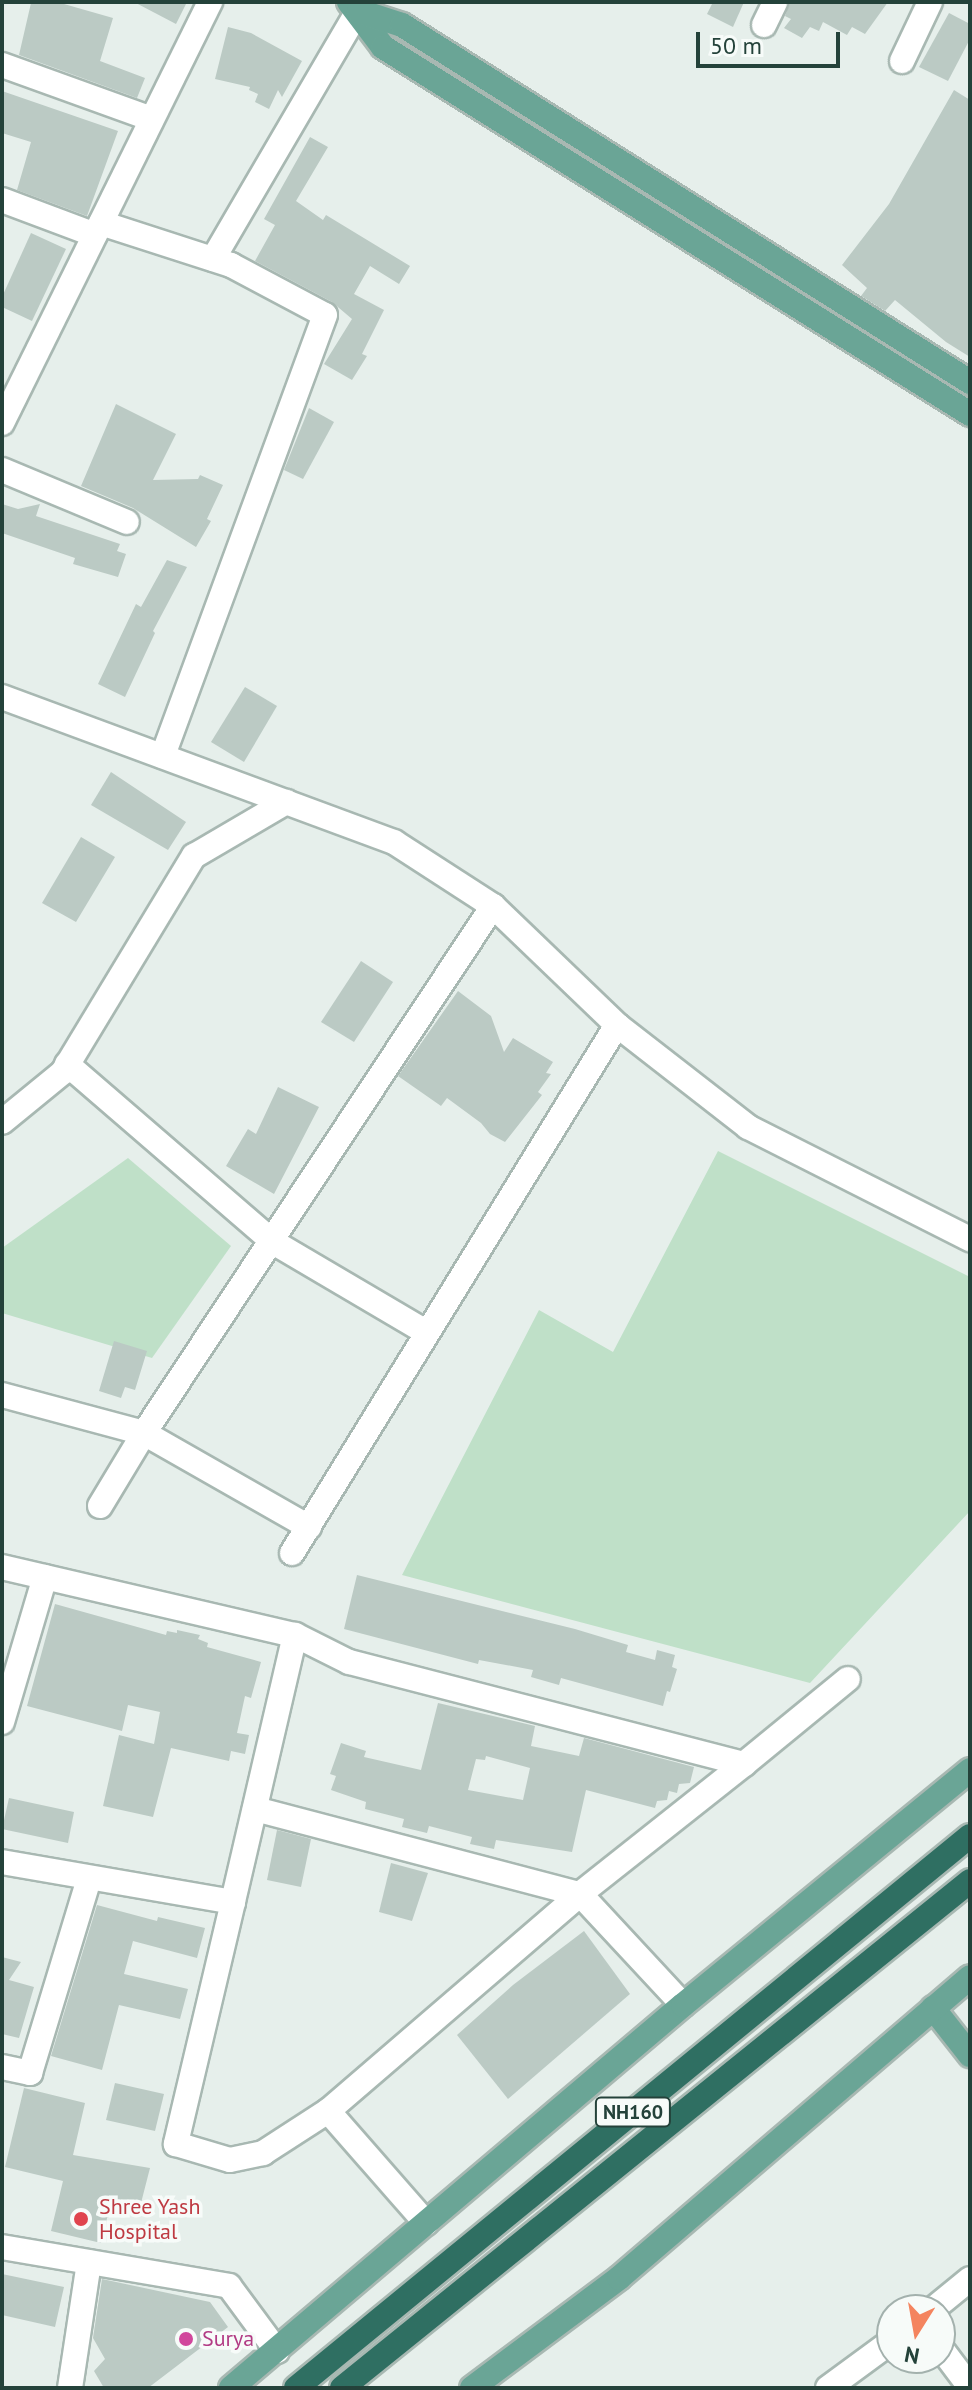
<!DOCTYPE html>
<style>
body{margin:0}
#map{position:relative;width:972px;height:2390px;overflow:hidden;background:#e6efeb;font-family:"PT Sans",sans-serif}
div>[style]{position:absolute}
.green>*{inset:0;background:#bfe0c8}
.building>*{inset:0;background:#bbcac4}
.roads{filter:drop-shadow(2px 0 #a8b8b2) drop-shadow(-2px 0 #a8b8b2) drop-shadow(0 2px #a8b8b2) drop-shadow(0 -2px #a8b8b2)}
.minor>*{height:24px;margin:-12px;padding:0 12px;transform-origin:12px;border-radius:12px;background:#fff}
.major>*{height:24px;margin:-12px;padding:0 12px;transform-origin:12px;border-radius:12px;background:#6aa596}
.highway>*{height:24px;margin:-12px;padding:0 12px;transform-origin:12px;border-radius:12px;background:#2f6f62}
.dots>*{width:22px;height:22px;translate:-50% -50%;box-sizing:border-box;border:4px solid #f7fbf9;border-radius:50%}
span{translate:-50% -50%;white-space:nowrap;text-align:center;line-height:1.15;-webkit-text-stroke:7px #f7fbf9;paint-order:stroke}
.shield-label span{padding:2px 6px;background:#f7fbf9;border:2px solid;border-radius:6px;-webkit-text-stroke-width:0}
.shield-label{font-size:20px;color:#24423a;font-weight:700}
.health-label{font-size:22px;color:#be3a42}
.left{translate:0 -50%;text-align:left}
.hotel-label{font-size:22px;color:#b23c85}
.frame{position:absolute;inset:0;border:4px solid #24423a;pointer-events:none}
.north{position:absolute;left:876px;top:2294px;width:80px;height:80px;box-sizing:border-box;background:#f7fbf9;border:2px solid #a3b1ad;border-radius:50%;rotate:191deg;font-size:22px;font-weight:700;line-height:32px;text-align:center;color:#24423a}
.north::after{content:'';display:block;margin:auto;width:28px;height:36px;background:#f4845f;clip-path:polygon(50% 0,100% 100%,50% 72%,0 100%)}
.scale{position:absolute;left:696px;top:32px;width:144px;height:36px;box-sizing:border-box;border:4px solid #24423a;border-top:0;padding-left:10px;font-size:24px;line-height:28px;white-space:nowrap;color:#24423a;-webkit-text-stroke:6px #f7fbf9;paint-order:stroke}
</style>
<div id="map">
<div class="green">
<div style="clip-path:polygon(718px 1151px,970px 1277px,970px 1511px,810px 1683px,402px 1575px,539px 1310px,613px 1352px)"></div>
<div style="clip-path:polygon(128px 1158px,231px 1246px,152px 1358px,2px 1313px,2px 1248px)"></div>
</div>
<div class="building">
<div style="clip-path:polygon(41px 2px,57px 2px,113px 18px,100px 61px,145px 78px,137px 98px,19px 55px,31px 3px)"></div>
<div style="clip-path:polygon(134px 2px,187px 2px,176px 24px)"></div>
<div style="clip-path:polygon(713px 2px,744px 2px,733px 27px,707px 14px)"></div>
<div style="clip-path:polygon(790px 2px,888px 2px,865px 34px,852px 27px,847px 35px,823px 22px,819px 31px,810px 27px,802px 38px,784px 28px,791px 19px,785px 16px)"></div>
<div style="clip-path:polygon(949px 13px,970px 24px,970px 39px,948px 81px,919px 67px)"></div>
<div style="clip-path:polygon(228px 27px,251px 33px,302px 61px,282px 97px,278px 90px,269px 109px,255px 102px,258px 94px,249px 90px,250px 87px,215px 79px)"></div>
<div style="clip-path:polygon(954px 90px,970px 100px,970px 357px,946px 342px,895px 300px,885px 311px,861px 296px,867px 288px,842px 265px,889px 204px)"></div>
<div style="clip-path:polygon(2px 91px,118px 131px,87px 216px,17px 190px,31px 142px,2px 133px)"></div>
<div style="clip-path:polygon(310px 137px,328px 147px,296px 201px,323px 220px,326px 215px,410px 266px,399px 284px,370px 266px,354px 294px,384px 310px,362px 354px,367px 356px,352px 380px,324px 364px,352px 319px,332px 302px,255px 261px,275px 225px,264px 219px)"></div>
<div style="clip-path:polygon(31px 233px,66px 249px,32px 321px,2px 307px,2px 297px)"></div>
<div style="clip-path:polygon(116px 404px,176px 434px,153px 480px,198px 479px,200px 475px,223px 485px,207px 519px,211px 521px,196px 547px,133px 508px,81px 486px)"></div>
<div style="clip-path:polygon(309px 408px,334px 422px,303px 479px,284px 470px)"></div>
<div style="clip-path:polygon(2px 504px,18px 509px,40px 504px,36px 516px,120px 544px,117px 551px,126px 554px,118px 577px,73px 564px,75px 558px,2px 533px)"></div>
<div style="clip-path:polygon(167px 560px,187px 567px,153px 631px,155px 633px,125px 697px,98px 684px,136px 604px,141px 607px)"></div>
<div style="clip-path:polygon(245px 687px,277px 706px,244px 762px,211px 742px)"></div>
<div style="clip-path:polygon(111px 772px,186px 822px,168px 850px,91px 805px)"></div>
<div style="clip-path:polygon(81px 837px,115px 857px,76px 922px,42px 903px)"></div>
<div style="clip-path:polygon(361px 961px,393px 982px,354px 1042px,321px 1022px)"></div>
<div style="clip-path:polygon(458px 991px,491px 1016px,504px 1052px,513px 1038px,553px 1062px,546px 1073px,551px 1074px,538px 1092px,542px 1095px,505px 1142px,490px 1134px,481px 1123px,447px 1098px,441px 1106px,398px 1076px)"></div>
<div style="clip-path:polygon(278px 1087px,319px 1107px,274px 1194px,226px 1166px,248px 1129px,256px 1134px)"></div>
<div style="clip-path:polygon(114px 1341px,147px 1351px,135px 1390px,125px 1387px,121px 1398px,99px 1391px)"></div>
<div style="clip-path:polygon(357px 1575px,575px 1629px,628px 1645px,626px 1652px,655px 1660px,657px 1650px,675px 1655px,672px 1667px,677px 1669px,670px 1692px,667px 1691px,663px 1706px,561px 1678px,559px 1685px,531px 1677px,533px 1670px,479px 1660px,478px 1664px,344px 1629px)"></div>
<div style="clip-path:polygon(55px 1604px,166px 1635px,167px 1631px,177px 1633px,177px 1630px,200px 1635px,198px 1639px,208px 1643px,207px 1647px,261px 1662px,251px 1698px,245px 1696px,237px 1733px,249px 1735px,245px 1754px,231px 1751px,229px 1761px,171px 1748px,153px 1817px,103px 1806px,119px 1735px,154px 1744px,160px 1712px,128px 1705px,122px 1731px,27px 1706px)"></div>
<div style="clip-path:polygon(evenodd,438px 1703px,535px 1726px,531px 1746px,579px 1756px,584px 1738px,694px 1767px,690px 1783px,679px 1784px,677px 1793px,669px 1791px,667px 1800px,657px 1801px,655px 1808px,586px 1790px,572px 1852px,496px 1840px,494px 1849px,470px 1844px,472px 1837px,429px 1826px,427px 1833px,402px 1827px,404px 1819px,365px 1809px,366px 1802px,331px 1790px,336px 1776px,330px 1774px,341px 1743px,366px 1751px,364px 1757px,421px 1770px,438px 1703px,486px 1756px,530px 1768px,523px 1800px,468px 1790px,476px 1759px,485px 1760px,486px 1756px)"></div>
<div style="clip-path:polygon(9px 1798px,74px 1812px,68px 1843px,2px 1829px)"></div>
<div style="clip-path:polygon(277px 1830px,311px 1839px,301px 1887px,267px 1880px)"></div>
<div style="clip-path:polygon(391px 1863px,428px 1873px,412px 1921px,379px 1912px)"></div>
<div style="clip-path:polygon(97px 1905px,157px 1921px,158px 1917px,205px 1928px,197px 1958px,133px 1941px,124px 1974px,188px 1989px,180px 2019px,119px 2005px,102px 2070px,51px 2056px)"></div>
<div style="clip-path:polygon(584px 1931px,630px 1994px,508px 2099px,457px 2035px,513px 1985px)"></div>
<div style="clip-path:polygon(2px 1957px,21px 1962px,9px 1980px,34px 1987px,19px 2038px,2px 2034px)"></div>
<div style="clip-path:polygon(115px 2083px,164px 2094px,155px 2131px,106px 2120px)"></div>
<div style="clip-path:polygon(24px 2088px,85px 2103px,73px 2155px,150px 2168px,141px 2203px,112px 2198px,101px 2243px,51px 2231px,63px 2181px,5px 2167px)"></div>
<div style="clip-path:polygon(2px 2274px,64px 2287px,55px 2327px,2px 2315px)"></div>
<div style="clip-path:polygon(102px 2279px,210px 2302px,228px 2327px,148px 2388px,104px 2388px,94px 2371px,105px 2359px,93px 2338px)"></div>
</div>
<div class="roads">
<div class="minor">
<div style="left:764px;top:25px;width:25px;rotate:-64deg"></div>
<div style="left:902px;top:61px;width:65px;rotate:-64.6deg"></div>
<div style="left:2px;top:65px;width:159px;rotate:19.8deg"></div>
<div style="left:2px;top:200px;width:99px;rotate:20.6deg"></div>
<div style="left:101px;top:223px;width:137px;rotate:17.9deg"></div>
<div style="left:231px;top:265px;width:106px;rotate:28deg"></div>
<div style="left:325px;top:315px;width:470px;rotate:110.2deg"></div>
<div style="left:213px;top:259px;width:298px;rotate:-59.7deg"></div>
<div style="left:2px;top:423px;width:470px;rotate:-63.7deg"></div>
<div style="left:2px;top:470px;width:135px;rotate:22.6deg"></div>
<div style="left:2px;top:697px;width:418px;rotate:20.3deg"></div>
<div style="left:394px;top:842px;width:118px;rotate:32.9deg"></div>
<div style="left:493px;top:906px;width:172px;rotate:43.8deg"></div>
<div style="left:617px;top:1025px;width:166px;rotate:37.9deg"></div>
<div style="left:748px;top:1127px;width:249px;rotate:26.8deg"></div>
<div style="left:67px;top:1064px;width:272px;rotate:40.8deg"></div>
<div style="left:273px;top:1242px;width:178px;rotate:30.5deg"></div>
<div style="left:2px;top:1122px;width:79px;rotate:-39.3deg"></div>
<div style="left:63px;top:1072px;width:253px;rotate:-58.8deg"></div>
<div style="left:194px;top:856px;width:107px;rotate:-30.4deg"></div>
<div style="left:2px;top:1395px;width:147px;rotate:15deg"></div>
<div style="left:144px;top:1433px;width:632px;rotate:-56.49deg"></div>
<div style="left:100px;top:1506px;width:85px;rotate:-58.9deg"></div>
<div style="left:144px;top:1433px;width:190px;rotate:29.7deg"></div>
<div style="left:292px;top:1553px;width:620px;rotate:-58.39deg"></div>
<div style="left:2px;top:1567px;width:301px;rotate:13.1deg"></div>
<div style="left:295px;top:1635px;width:274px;rotate:103.1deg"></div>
<div style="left:233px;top:1902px;width:234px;rotate:-170.2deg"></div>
<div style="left:2px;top:1722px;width:151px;rotate:-73.5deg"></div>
<div style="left:744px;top:1764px;width:134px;rotate:-39.3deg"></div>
<div style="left:255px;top:1809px;width:336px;rotate:14.7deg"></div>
<div style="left:580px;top:1894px;width:209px;rotate:-38.4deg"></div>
<div style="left:744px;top:1764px;width:408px;rotate:-165.5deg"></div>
<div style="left:349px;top:1662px;width:60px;rotate:-153.4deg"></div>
<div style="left:233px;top:1902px;width:249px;rotate:103.3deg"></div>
<div style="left:176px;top:2144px;width:56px;rotate:16.5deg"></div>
<div style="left:230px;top:2160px;width:34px;rotate:-12deg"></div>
<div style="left:263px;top:2153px;width:77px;rotate:-32.9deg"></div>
<div style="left:328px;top:2111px;width:333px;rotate:-40.7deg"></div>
<div style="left:580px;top:1894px;width:151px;rotate:47.1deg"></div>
<div style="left:2px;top:2067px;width:29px;rotate:12deg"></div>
<div style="left:30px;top:2073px;width:203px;rotate:-73.1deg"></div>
<div style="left:328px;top:2111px;width:149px;rotate:48.8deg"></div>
<div style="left:2px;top:2247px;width:230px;rotate:9.7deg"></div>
<div style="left:229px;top:2286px;width:81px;rotate:53.6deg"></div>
<div style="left:932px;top:2310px;width:49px;rotate:-39.2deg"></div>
<div style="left:940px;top:2347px;width:50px;rotate:53.1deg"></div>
<div style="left:70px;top:2388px;width:127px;rotate:-81.4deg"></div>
<div style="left:828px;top:2388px;width:79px;rotate:-36.3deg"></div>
</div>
<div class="major">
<div style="left:349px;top:2px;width:56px;rotate:52.9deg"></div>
<div style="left:383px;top:47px;width:692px;rotate:32.01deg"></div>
<div style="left:359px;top:11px;width:45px;rotate:18deg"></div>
<div style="left:402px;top:25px;width:671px;rotate:32.15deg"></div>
<div style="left:933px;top:2008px;width:60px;rotate:51.8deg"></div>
<div style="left:231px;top:2388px;width:592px;rotate:-40.28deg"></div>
<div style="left:683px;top:2005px;width:371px;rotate:-39.3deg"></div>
<div style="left:472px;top:2388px;width:184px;rotate:-36.8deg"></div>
<div style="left:619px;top:2278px;width:462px;rotate:-40.6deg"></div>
</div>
<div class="highway">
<div style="left:296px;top:2388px;width:871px;rotate:-39.32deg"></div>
<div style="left:342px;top:2388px;width:807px;rotate:-38.91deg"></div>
</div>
</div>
<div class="dots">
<div style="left:81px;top:2219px;background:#e0444e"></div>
<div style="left:186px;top:2339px;background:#d1479c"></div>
</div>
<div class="shield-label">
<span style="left:633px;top:2112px">NH160</span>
</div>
<div class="health-label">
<span class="left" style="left:99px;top:2219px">Shree Yash<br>Hospital</span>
</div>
<div class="hotel-label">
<span class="left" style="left:202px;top:2339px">Surya</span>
</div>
<div class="frame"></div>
<div class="north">N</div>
<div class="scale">50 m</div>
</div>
